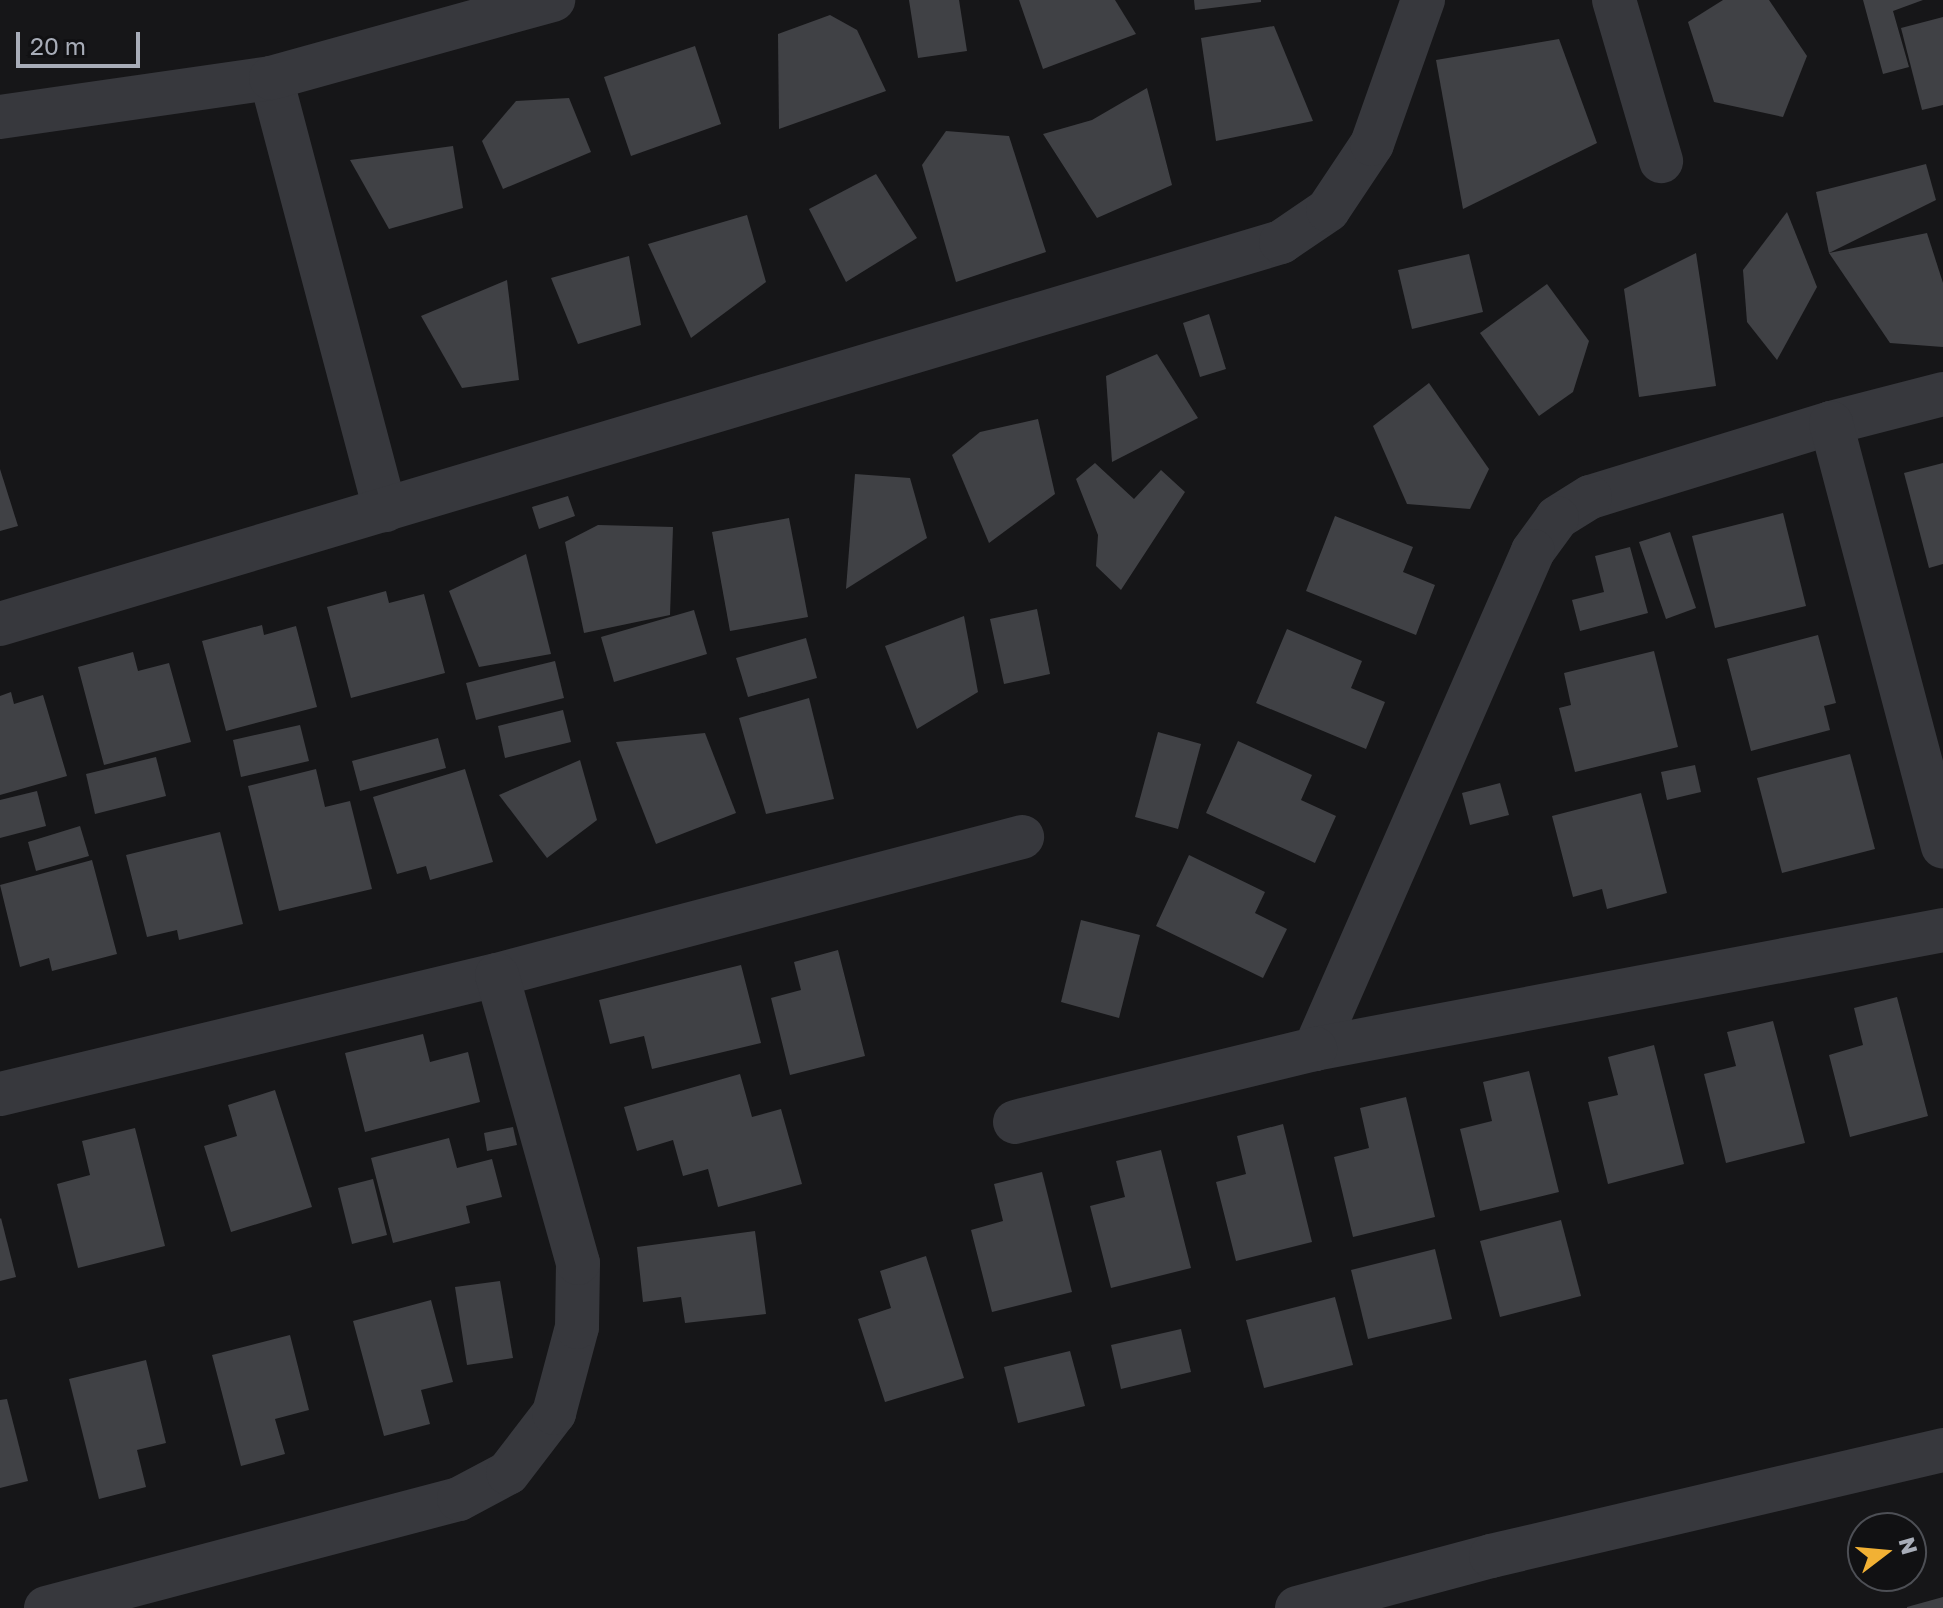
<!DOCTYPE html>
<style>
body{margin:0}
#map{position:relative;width:1943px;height:1608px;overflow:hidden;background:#161618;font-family:"Golos Text",sans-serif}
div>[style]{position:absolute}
.building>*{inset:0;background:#404145}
.minor>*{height:44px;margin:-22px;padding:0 22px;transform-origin:22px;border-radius:22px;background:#37383d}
span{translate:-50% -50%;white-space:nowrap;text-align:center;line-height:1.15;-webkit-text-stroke:6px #111113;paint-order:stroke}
.north{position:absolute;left:1847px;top:1512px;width:80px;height:80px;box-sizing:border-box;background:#111113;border:2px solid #4d4f55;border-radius:50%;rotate:74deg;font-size:22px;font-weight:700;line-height:32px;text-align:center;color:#a8adb8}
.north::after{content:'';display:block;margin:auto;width:28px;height:36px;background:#f2b134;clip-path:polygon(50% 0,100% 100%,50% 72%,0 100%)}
.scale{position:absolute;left:16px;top:32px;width:124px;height:36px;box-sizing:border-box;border:4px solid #a8adb8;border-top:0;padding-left:10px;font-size:24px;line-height:28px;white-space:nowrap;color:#a8adb8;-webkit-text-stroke:6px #111113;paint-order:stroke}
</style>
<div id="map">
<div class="building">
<div style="clip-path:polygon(909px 0,959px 0,967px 51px,918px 58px)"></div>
<div style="clip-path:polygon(1019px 0,1115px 0,1136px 34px,1043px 69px)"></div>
<div style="clip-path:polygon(1194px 0,1261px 0,1261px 2px,1195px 10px)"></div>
<div style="clip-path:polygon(1723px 0,1769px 0,1807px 56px,1783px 117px,1714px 102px,1688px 22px)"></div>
<div style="clip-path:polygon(1863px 0,1923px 0,1893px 11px,1909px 67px,1883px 74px)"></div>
<div style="clip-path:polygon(830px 15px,857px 30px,886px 91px,779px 129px,778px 34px)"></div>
<div style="clip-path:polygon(1943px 17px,1943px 105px,1922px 110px,1901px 28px)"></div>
<div style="clip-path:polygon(1274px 26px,1313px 121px,1216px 141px,1201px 38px)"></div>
<div style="clip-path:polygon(1559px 39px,1597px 143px,1463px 209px,1436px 60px)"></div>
<div style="clip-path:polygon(695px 46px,721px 124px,631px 156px,604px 77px)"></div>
<div style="clip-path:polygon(1147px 88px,1172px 185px,1097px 218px,1043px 134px,1092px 120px)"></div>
<div style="clip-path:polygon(569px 98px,591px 152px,503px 189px,482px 141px,516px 101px)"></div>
<div style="clip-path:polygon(946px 131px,1009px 136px,1046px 252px,956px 282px,922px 165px)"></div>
<div style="clip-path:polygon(453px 146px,463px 208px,389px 229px,350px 160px)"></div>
<div style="clip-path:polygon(1926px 164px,1936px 200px,1829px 253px,1816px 192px)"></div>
<div style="clip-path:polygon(876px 174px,917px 238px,846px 282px,809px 209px)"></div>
<div style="clip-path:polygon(1787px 212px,1817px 287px,1777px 360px,1747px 322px,1743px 270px)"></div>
<div style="clip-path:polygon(747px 215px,766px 282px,691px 338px,648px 244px)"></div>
<div style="clip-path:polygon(1927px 233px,1943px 283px,1943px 347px,1890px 343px,1829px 253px)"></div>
<div style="clip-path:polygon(1696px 253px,1716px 386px,1639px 397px,1624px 289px)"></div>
<div style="clip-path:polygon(1469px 254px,1483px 312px,1412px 329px,1398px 270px)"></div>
<div style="clip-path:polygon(629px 256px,641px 325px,578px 344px,551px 278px)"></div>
<div style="clip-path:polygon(507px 280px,519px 380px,462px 388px,421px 316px)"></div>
<div style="clip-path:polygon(1547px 284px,1589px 341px,1573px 392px,1539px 416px,1480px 333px)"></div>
<div style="clip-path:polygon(1209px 314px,1226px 369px,1200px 377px,1183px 323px)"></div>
<div style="clip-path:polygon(1157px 354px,1198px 418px,1112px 462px,1106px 376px)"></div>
<div style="clip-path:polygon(1429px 383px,1489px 469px,1470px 509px,1407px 504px,1373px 426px)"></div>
<div style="clip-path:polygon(1038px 419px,1055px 494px,989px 543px,952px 455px,980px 432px)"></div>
<div style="clip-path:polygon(1095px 463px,1134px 499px,1161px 470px,1185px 492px,1121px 590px,1096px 566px,1098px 535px,1076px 479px)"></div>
<div style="clip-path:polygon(1943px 463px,1943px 564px,1929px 568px,1904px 473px)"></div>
<div style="clip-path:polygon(0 469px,18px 526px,0 531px)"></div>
<div style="clip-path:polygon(855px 474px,910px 478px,927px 538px,846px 589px)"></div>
<div style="clip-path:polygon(568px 496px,575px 516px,539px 529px,532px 507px)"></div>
<div style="clip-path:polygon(1783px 513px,1806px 606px,1715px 628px,1692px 536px)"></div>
<div style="clip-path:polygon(1335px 516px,1413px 547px,1403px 572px,1435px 585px,1416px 635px,1306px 591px)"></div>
<div style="clip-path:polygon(789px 518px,808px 617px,730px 631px,712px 532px)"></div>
<div style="clip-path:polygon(598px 525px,673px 527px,670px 615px,584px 633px,565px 542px)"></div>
<div style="clip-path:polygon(1670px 532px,1696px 608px,1666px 619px,1639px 542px)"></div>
<div style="clip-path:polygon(1630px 547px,1648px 613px,1580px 631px,1572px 600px,1604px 592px,1595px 556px)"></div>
<div style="clip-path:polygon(526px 554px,551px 654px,479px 667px,449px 591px)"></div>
<div style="clip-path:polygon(386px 591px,389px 603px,424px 594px,445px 673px,351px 698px,327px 607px)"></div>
<div style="clip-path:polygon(1037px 609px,1050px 674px,1004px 684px,990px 619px)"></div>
<div style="clip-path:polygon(694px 610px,707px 654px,614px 682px,601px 637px)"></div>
<div style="clip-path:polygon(964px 616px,978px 692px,917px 729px,885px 646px)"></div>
<div style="clip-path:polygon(262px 625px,264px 635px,296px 626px,317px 707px,226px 731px,202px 641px)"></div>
<div style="clip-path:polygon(1287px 629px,1362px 661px,1351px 688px,1385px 702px,1366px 749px,1256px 703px)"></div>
<div style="clip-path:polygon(1818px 635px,1836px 703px,1824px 706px,1830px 730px,1751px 751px,1727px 659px)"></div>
<div style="clip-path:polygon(806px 638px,817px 678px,748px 697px,736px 658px)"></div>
<div style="clip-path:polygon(1654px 651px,1678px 747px,1575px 772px,1559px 708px,1571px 705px,1564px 673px)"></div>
<div style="clip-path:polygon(133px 652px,138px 671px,169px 663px,191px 742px,104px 765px,78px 667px)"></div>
<div style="clip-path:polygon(555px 661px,564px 698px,476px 720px,466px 683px)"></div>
<div style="clip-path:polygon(11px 692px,14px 704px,43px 695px,67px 776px,0 795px,0 696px)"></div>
<div style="clip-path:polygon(809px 698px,834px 799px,766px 814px,739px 718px)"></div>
<div style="clip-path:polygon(563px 710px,571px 742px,505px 758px,498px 726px)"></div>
<div style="clip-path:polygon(300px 725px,309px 761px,241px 777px,233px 740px)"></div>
<div style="clip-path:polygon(1158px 732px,1201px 744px,1178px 829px,1135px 817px)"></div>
<div style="clip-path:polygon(705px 733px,736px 813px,656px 844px,616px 742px)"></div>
<div style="clip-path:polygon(438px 738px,446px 768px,360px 791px,352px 761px)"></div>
<div style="clip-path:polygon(1238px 741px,1312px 775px,1301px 800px,1336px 816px,1315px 863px,1206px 813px)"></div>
<div style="clip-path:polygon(1850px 754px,1875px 849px,1782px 873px,1757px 778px)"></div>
<div style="clip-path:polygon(156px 757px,166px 796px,95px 814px,86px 774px)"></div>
<div style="clip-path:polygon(580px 760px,597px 820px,547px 858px,499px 795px)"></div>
<div style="clip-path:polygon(1695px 765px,1701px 792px,1667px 800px,1661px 772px)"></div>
<div style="clip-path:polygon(316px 769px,325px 807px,350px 801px,372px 889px,279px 911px,248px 786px)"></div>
<div style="clip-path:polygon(465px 769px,493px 862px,430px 880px,426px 866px,397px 874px,373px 797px)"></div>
<div style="clip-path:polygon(1500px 783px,1509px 815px,1470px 825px,1462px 793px)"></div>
<div style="clip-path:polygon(37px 791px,46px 826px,0 838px,0 800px)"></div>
<div style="clip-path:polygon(1641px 793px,1667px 893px,1607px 909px,1602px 889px,1573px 897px,1552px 816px)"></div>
<div style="clip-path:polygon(80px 826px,89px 856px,36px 871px,28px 842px)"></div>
<div style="clip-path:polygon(220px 832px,243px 924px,179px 940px,177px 930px,147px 937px,126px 855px)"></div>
<div style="clip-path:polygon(1189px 855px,1265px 892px,1255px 913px,1287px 929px,1263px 978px,1156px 926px)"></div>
<div style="clip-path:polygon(92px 860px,117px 954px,52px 971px,49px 958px,20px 967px,0 885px)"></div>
<div style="clip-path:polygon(1081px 920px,1140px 935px,1119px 1018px,1061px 1002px)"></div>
<div style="clip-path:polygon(838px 950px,865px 1056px,790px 1075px,771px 998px,801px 990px,794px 962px)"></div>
<div style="clip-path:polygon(741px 965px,761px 1043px,652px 1069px,644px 1036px,610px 1044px,599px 1000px)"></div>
<div style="clip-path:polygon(1897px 997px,1928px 1116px,1850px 1137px,1829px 1055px,1863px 1045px,1854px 1008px)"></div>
<div style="clip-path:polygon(1773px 1021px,1805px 1143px,1726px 1163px,1704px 1074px,1736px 1066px,1727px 1032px)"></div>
<div style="clip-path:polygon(423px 1034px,430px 1062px,468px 1052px,480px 1102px,365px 1132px,345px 1053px)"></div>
<div style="clip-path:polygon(1654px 1045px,1684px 1164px,1608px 1184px,1588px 1102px,1618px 1095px,1608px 1057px)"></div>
<div style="clip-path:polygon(1529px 1071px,1559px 1192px,1480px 1211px,1460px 1129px,1492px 1121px,1483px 1082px)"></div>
<div style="clip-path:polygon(740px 1074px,752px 1117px,781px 1109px,802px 1184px,718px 1207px,708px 1169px,683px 1176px,673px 1140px,637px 1151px,624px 1107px)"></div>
<div style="clip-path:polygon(275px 1090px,312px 1207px,231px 1232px,204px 1146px,237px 1136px,228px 1105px)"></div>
<div style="clip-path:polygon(1406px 1097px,1435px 1217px,1353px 1237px,1334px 1157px,1369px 1148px,1360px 1108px)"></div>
<div style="clip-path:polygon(1283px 1124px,1312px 1242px,1236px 1261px,1216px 1182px,1246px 1174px,1237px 1136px)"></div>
<div style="clip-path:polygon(513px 1127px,517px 1145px,487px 1151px,484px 1133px)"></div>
<div style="clip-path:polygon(135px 1128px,165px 1246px,78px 1268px,57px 1184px,90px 1175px,82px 1141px)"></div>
<div style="clip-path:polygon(449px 1138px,457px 1168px,492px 1159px,502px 1197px,466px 1206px,470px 1223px,393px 1243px,371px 1158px)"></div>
<div style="clip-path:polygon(1161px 1150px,1191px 1268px,1111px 1288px,1090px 1206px,1125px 1197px,1116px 1161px)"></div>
<div style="clip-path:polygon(1042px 1172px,1072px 1292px,992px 1312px,971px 1230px,1003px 1221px,994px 1184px)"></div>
<div style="clip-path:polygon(373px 1179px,387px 1235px,352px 1244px,338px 1188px)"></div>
<div style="clip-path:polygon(1px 1218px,16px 1277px,0 1281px,0 1219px)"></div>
<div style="clip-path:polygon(1561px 1220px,1581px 1296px,1500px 1317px,1480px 1241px)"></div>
<div style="clip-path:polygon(755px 1231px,766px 1314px,685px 1323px,681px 1297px,643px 1302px,637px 1247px)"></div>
<div style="clip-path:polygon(1435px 1249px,1452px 1319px,1368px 1339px,1351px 1270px)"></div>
<div style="clip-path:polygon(926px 1256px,964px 1378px,885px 1402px,858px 1319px,891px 1308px,880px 1271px)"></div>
<div style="clip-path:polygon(500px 1281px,513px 1358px,467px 1365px,455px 1287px)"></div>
<div style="clip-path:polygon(1335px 1297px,1353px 1365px,1264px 1388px,1246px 1320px)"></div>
<div style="clip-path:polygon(431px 1300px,453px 1382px,421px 1390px,430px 1424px,384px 1436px,353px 1321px)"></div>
<div style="clip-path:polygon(1181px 1329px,1191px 1372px,1121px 1389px,1111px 1345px)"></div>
<div style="clip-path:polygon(290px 1335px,309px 1410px,275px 1419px,285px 1454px,241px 1466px,212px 1355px)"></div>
<div style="clip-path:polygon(1070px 1351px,1085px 1406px,1018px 1423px,1004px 1367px)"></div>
<div style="clip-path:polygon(146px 1360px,166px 1443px,137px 1450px,146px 1487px,99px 1499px,69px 1379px)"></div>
<div style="clip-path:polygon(7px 1399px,28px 1481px,0 1488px,0 1400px)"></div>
<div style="clip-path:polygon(1943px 1597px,1943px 1608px,1907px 1608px,1907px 1607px)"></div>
</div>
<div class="minor">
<div style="left:1614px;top:0;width:168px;rotate:73.7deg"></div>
<div style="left:271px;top:78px;width:447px;rotate:75.2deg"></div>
<div style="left:0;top:117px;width:274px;rotate:-8.2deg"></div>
<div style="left:271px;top:78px;width:293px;rotate:-15.5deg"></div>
<div style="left:1943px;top:394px;width:116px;rotate:165.5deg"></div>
<div style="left:1831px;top:423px;width:252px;rotate:162.9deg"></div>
<div style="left:1590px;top:497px;width:39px;rotate:148deg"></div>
<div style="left:1557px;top:518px;width:41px;rotate:126deg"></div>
<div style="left:1533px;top:551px;width:544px;rotate:113.64deg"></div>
<div style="left:1315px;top:1049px;width:639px;rotate:-10.73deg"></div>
<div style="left:1831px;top:423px;width:438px;rotate:75.2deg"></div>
<div style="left:0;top:624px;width:1337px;rotate:-16.6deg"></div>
<div style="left:1281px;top:242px;width:57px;rotate:-34.2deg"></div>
<div style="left:1328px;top:210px;width:79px;rotate:-56.3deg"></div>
<div style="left:1372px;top:144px;width:153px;rotate:-70.5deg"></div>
<div style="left:0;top:1094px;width:511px;rotate:-13.47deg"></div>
<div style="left:497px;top:975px;width:543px;rotate:-14.73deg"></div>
<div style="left:1015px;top:1122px;width:309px;rotate:-13.7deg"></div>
<div style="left:46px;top:1608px;width:427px;rotate:-14.8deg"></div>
<div style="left:459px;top:1499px;width:55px;rotate:-28deg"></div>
<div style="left:508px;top:1473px;width:76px;rotate:-52.5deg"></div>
<div style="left:554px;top:1413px;width:89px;rotate:-75deg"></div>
<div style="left:577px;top:1327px;width:64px;rotate:-89.1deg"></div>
<div style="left:578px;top:1263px;width:299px;rotate:-105.7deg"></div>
<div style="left:1297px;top:1608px;width:201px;rotate:-15deg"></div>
<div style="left:1491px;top:1556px;width:464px;rotate:-13.2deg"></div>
</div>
<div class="north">N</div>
<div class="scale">20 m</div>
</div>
